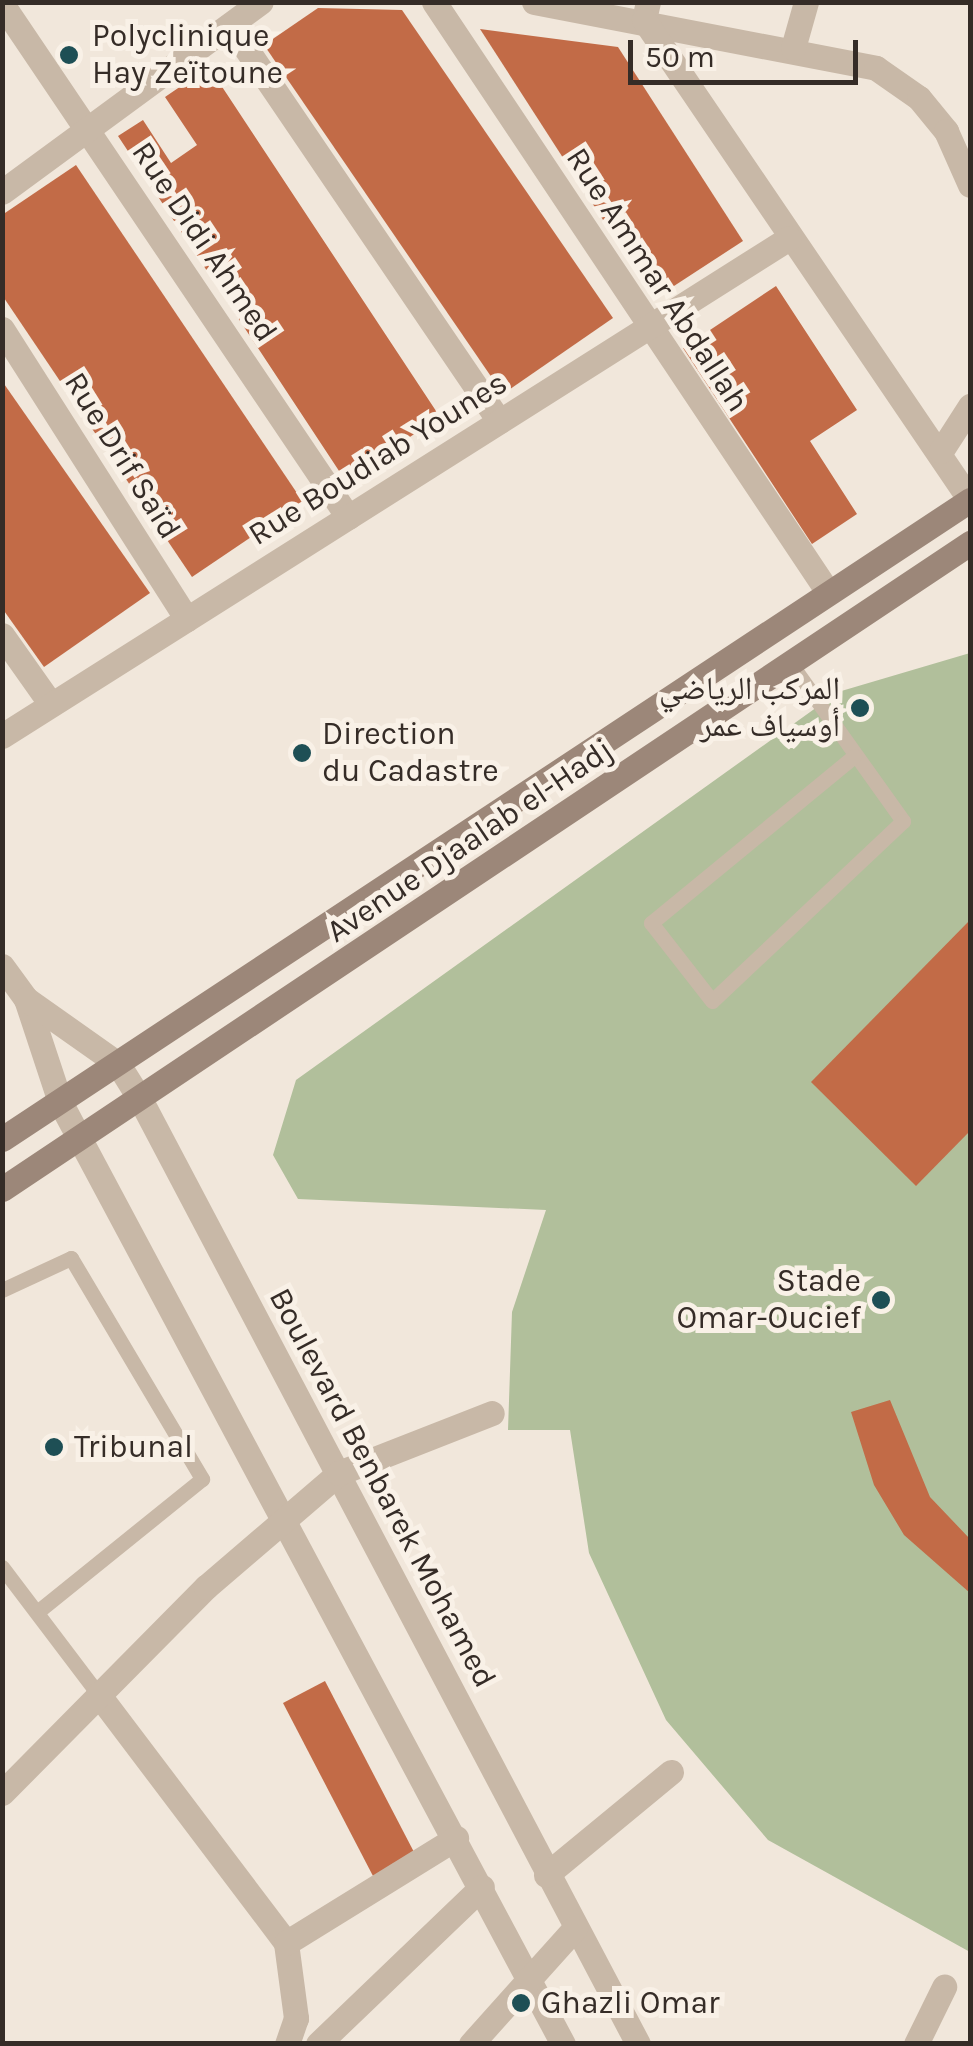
<!DOCTYPE html>
<meta charset="utf-8">
<style>
body{margin:0}
#map{position:relative;width:973px;height:2046px;overflow:hidden;background:#f1e7db;font-family:Karla,"Noto Naskh Arabic",sans-serif}
div>[style]{position:absolute}
.green>*{inset:0;background:#b1bf9b}
.building>*{inset:0;background:#c26b47}
.lane>*{height:15px;margin:-7.5px;padding:0 7.5px;transform-origin:7.5px;border-radius:7.5px;background:#c8b8a7}
.street>*{height:25px;margin:-12.5px;padding:0 12.5px;transform-origin:12.5px;border-radius:12.5px;background:#c8b8a7}
.secondary>*{height:25px;margin:-12.5px;padding:0 12.5px;transform-origin:12.5px;border-radius:12.5px;background:#9c8779}
.dots>*{width:28px;height:28px;translate:-50% -50%;box-sizing:border-box;border:5px solid #f9f1e7;border-radius:50%}
span{translate:-50% -50%;white-space:nowrap;text-align:center;line-height:1.15;-webkit-text-stroke:10px #f9f1e7;paint-order:stroke}
.poi-label{font-size:32px;color:#352c27}
.left{translate:0 -50%;text-align:left}
.right{translate:-100% -50%;text-align:right}
.street-label{font-size:32px;color:#352c27}
.frame{position:absolute;inset:0;border:5px solid #352c27;pointer-events:none}
.scale{position:absolute;left:628px;top:40px;width:230px;height:45px;box-sizing:border-box;border:5px solid #352c27;border-top:0;padding-left:12px;font-size:30px;line-height:35px;white-space:nowrap;color:#352c27;-webkit-text-stroke:8px #f9f1e7;paint-order:stroke}
</style>
<div id="map">
<div class="green">
<div style="clip-path:polygon(970px 653px,970px 1952px,768px 1840px,666px 1720px,589px 1553px,570px 1430px,508px 1430px,512px 1312px,546px 1210px,298px 1199px,273px 1155px,296px 1080px,838px 692px)"></div>
</div>
<div class="building">
<div style="clip-path:polygon(318px 8px,402px 10px,613px 318px,503px 394px,264px 45px)"></div>
<div style="clip-path:polygon(480px 29px,618px 47px,743px 241px,654px 299px)"></div>
<div style="clip-path:polygon(209px 67px,440px 417px,345px 480px,118px 136px,143px 120px,171px 163px,197px 145px,165px 97px)"></div>
<div style="clip-path:polygon(76px 165px,303px 502px,192px 577px,2px 295px,2px 215px)"></div>
<div style="clip-path:polygon(776px 286px,857px 410px,810px 441px,857px 514px,812px 544px,683px 348px)"></div>
<div style="clip-path:polygon(2px 381px,150px 593px,44px 667px,2px 608px)"></div>
<div style="clip-path:polygon(970px 920px,970px 1131px,916px 1186px,811px 1082px)"></div>
<div style="clip-path:polygon(890px 1400px,930px 1497px,970px 1539px,970px 1593px,904px 1535px,874px 1485px,851px 1412px)"></div>
<div style="clip-path:polygon(325px 1681px,415px 1854px,373px 1876px,283px 1703px)"></div>
</div>
<div class="lane">
<div style="left:791px;top:664px;width:193px;rotate:54.5deg"></div>
<div style="left:903px;top:821px;width:262px;rotate:136.7deg"></div>
<div style="left:712px;top:1001px;width:99px;rotate:-128deg"></div>
<div style="left:651px;top:923px;width:263px;rotate:-39.4deg"></div>
<div style="left:2px;top:1290px;width:76px;rotate:-24.9deg"></div>
<div style="left:71px;top:1258px;width:257px;rotate:59.3deg"></div>
<div style="left:202px;top:1479px;width:212px;rotate:141.1deg"></div>
<div style="left:2px;top:1567px;width:159px;rotate:52.9deg"></div>
</div>
<div class="street">
<div style="left:434px;top:2px;width:709px;rotate:56.27deg"></div>
<div style="left:534px;top:2px;width:348px;rotate:10.9deg"></div>
<div style="left:876px;top:68px;width:52px;rotate:34.9deg"></div>
<div style="left:919px;top:98px;width:43px;rotate:50.7deg"></div>
<div style="left:946px;top:131px;width:59px;rotate:66deg"></div>
<div style="left:648px;top:2px;width:18px;rotate:103deg"></div>
<div style="left:644px;top:20px;width:580px;rotate:55.82deg"></div>
<div style="left:2px;top:4px;width:619px;rotate:56deg"></div>
<div style="left:230px;top:25px;width:479px;rotate:55.8deg"></div>
<div style="left:793px;top:48px;width:48px;rotate:-74.2deg"></div>
<div style="left:2px;top:192px;width:321px;rotate:-36.3deg"></div>
<div style="left:2px;top:329px;width:344px;rotate:57.5deg"></div>
<div style="left:941px;top:451px;width:54px;rotate:-57.2deg"></div>
<div style="left:2px;top:635px;width:83px;rotate:54.8deg"></div>
<div style="left:2px;top:736px;width:931px;rotate:-32.32deg"></div>
<div style="left:2px;top:966px;width:41px;rotate:54deg"></div>
<div style="left:26px;top:999px;width:108px;rotate:71.7deg"></div>
<div style="left:60px;top:1102px;width:1068px;rotate:61.9deg"></div>
<div style="left:26px;top:999px;width:113px;rotate:35.2deg"></div>
<div style="left:118px;top:1064px;width:39px;rotate:58deg"></div>
<div style="left:139px;top:1097px;width:1070px;rotate:62.21deg"></div>
<div style="left:98px;top:1694px;width:312px;rotate:52.9deg"></div>
<div style="left:286px;top:1943px;width:76px;rotate:82.4deg"></div>
<div style="left:296px;top:2018px;width:28px;rotate:109deg"></div>
<div style="left:2px;top:1793px;width:290px;rotate:-45.3deg"></div>
<div style="left:206px;top:1587px;width:175px;rotate:-40.6deg"></div>
<div style="left:339px;top:1473px;width:164px;rotate:-21.4deg"></div>
<div style="left:546px;top:1875px;width:162px;rotate:-39.5deg"></div>
<div style="left:286px;top:1943px;width:200px;rotate:-31.7deg"></div>
<div style="left:318px;top:2044px;width:227px;rotate:-43.8deg"></div>
<div style="left:471px;top:2044px;width:156px;rotate:-48.1deg"></div>
<div style="left:916px;top:2044px;width:64px;rotate:-63.8deg"></div>
</div>
<div class="secondary">
<div style="left:2px;top:1139px;width:1160px;rotate:-33.43deg"></div>
<div style="left:2px;top:1189px;width:1164px;rotate:-33.72deg"></div>
</div>
<div class="dots">
<div style="left:69px;top:55px;background:#1e4f55"></div>
<div style="left:860px;top:708px;background:#1e4f55"></div>
<div style="left:302px;top:753px;background:#1e4f55"></div>
<div style="left:881px;top:1300px;background:#1e4f55"></div>
<div style="left:54px;top:1447px;background:#1e4f55"></div>
<div style="left:521px;top:2003px;background:#1e4f55"></div>
</div>
<div class="poi-label">
<span class="left" style="left:92px;top:55px">Polyclinique<br>Hay Zeïtoune</span>
<span class="right" style="left:840px;top:708px">المركب الرياضي<br>أوسياف عمر</span>
<span class="left" style="left:322px;top:753px">Direction<br>du Cadastre</span>
<span class="right" style="left:861px;top:1300px">Stade<br>Omar-Oucief</span>
<span class="left" style="left:74px;top:1447px">Tribunal</span>
<span class="left" style="left:541px;top:2003px">Ghazli Omar</span>
</div>
<div class="street-label">
<span style="left:204px;top:242px;rotate:56deg">Rue Didi Ahmed</span>
<span style="left:657px;top:280px;rotate:57deg">Rue Ammar Abdallah</span>
<span style="left:122px;top:456px;rotate:58deg">Rue Drif Saïd</span>
<span style="left:378px;top:459px;rotate:-32deg">Rue Boudiab Younes</span>
<span style="left:470px;top:841px;rotate:-34deg">Avenue Djaalab el-Hadj</span>
<span style="left:382px;top:1488px;rotate:62deg">Boulevard Benbarek Mohamed</span>
</div>
<div class="frame"></div>
<div class="scale">50 m</div>
</div>
